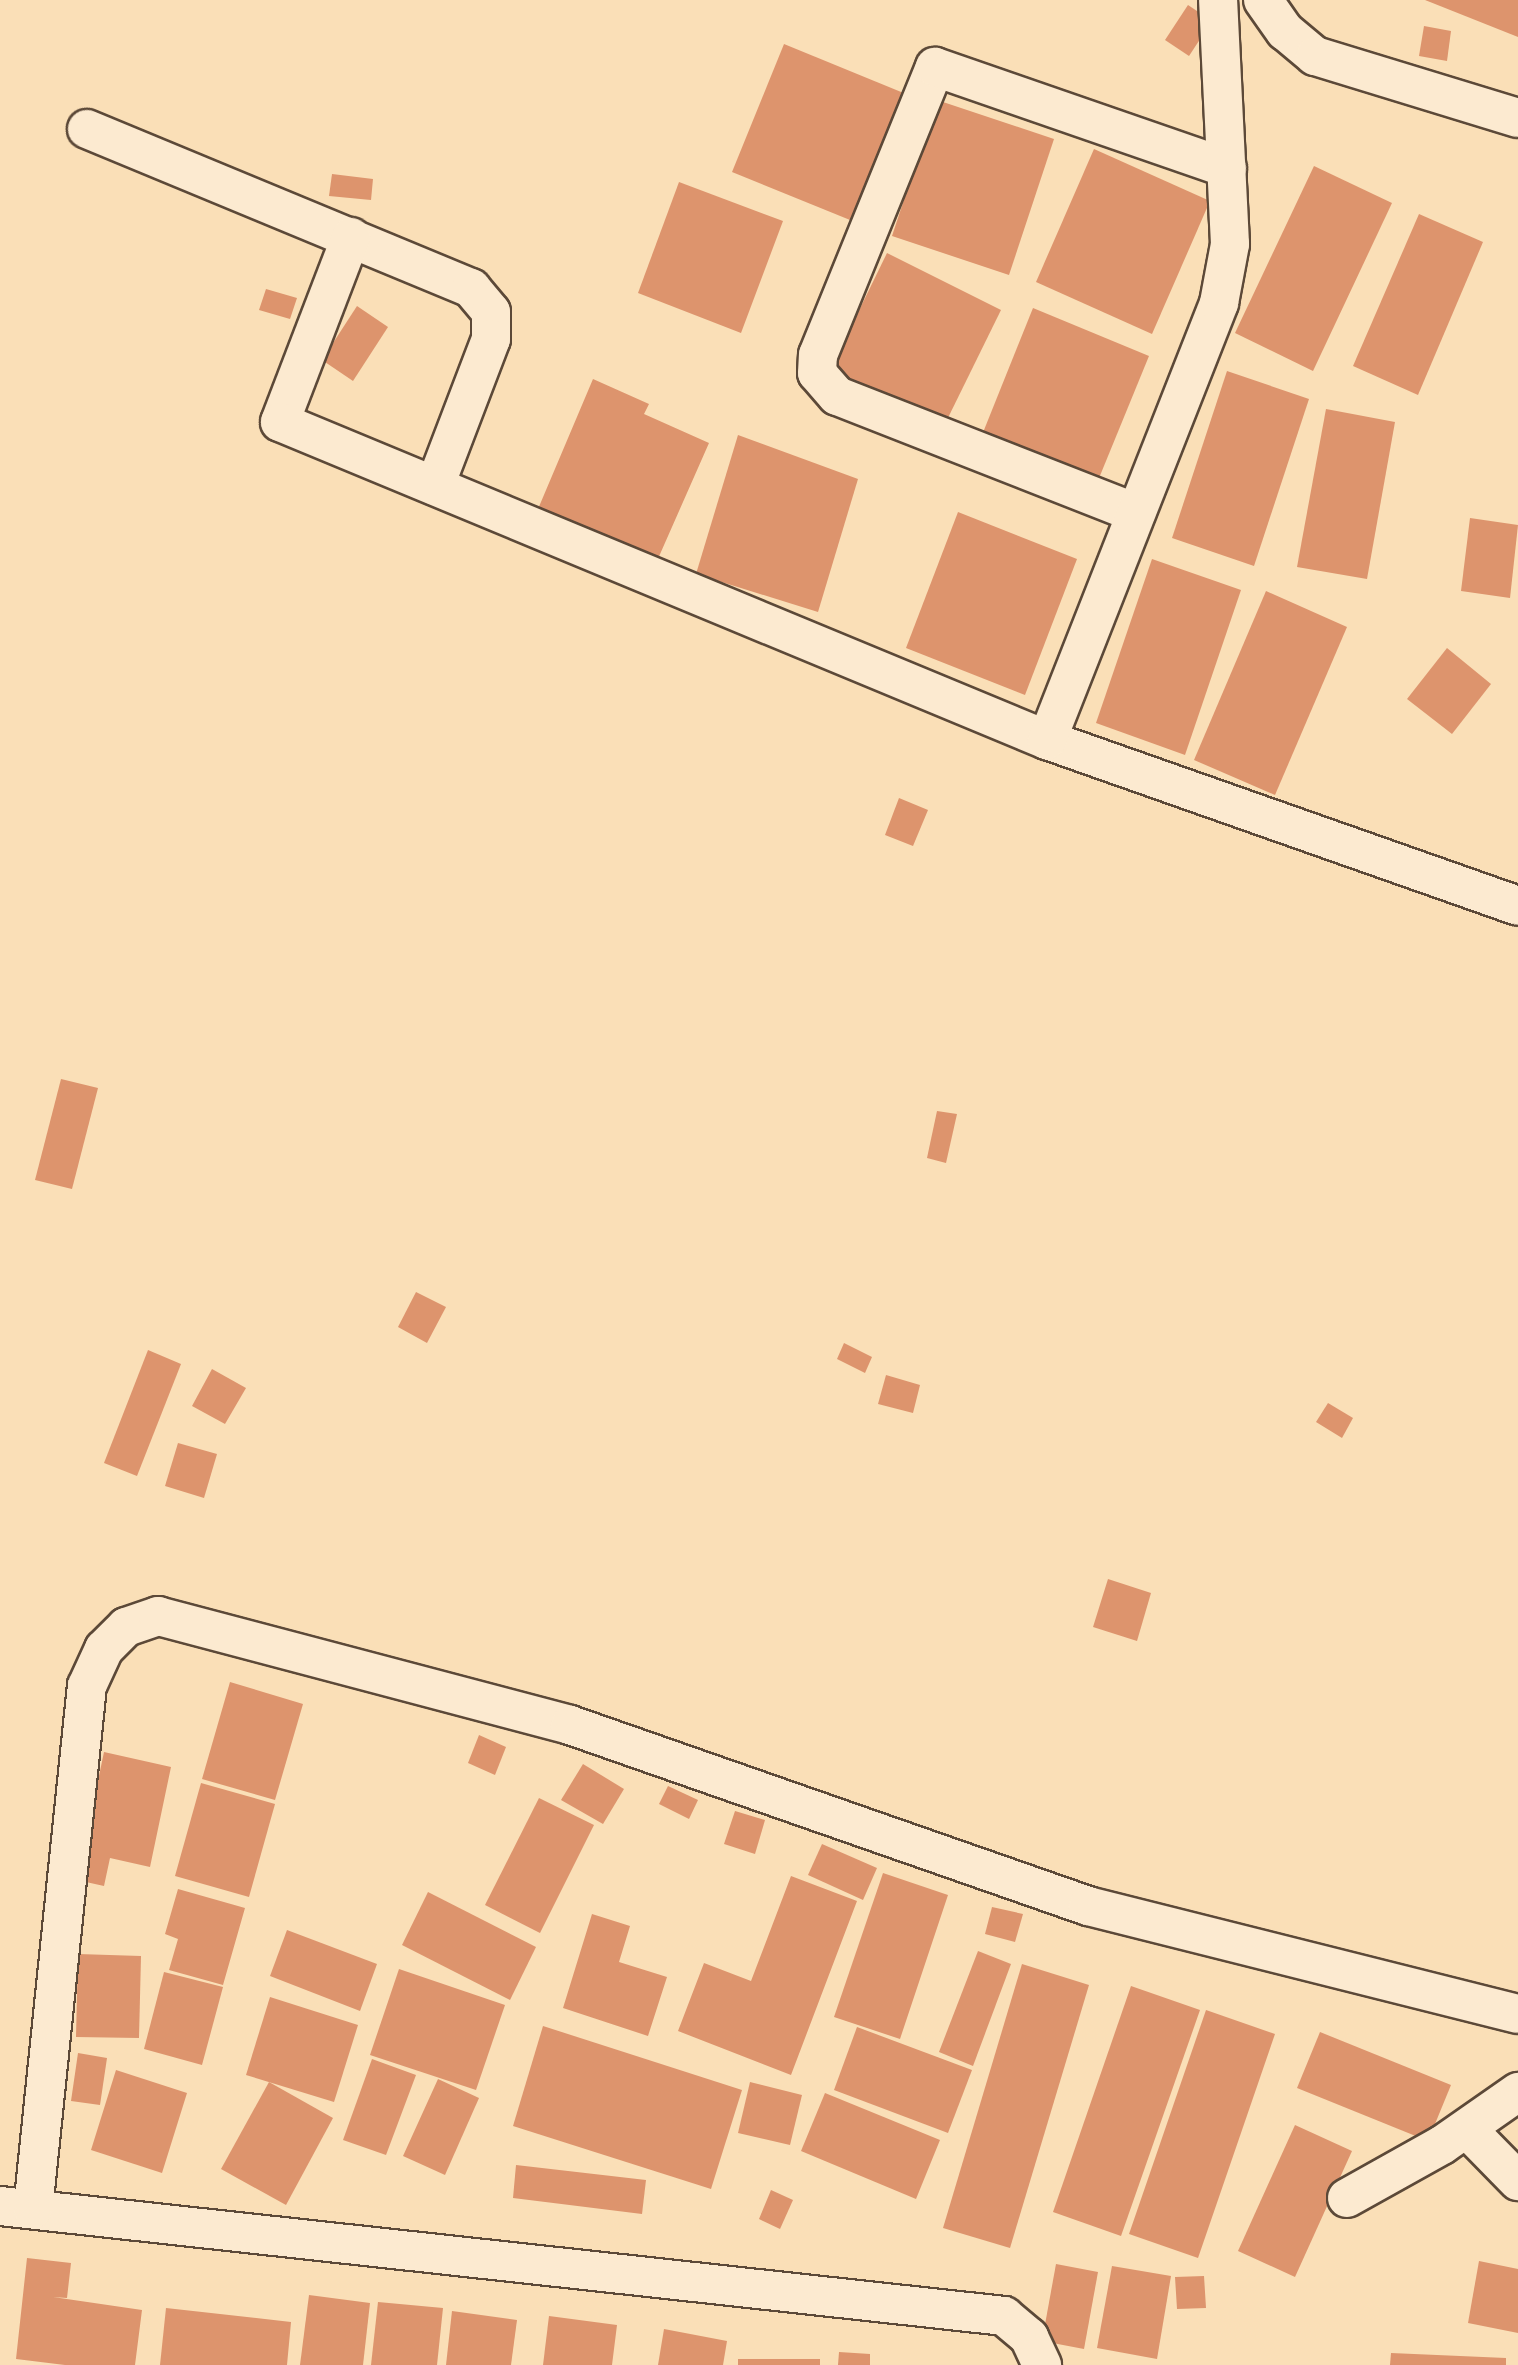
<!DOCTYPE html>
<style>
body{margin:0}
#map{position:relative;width:1518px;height:2365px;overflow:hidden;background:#fadfb7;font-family:Vollkorn,serif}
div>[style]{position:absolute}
.building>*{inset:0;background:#dd946d}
.roads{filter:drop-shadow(2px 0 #5c4938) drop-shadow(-2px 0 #5c4938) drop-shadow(0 2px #5c4938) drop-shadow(0 -2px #5c4938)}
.minor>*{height:38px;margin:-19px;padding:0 19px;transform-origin:19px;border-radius:19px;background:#fcead0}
span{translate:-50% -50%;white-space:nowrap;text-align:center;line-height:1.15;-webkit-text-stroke:9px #fcead0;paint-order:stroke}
</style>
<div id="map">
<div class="building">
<div style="clip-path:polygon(1425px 0,1518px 0,1518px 37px)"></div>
<div style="clip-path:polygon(1188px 5px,1212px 21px,1189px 56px,1165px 40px)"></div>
<div style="clip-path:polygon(1424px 26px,1451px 31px,1447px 61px,1419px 56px)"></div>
<div style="clip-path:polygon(784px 44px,906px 94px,855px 222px,732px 172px)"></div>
<div style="clip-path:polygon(937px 100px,1054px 139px,1009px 275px,892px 236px)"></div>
<div style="clip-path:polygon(1094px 149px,1210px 201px,1152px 334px,1036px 282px)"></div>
<div style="clip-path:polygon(1314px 166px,1392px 203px,1313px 371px,1235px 333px)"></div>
<div style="clip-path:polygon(332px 174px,373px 179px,371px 200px,329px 196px)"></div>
<div style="clip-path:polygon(679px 182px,783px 221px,741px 333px,638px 293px)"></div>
<div style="clip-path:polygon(1419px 214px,1483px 242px,1418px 395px,1353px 366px)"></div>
<div style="clip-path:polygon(887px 253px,1001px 310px,942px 430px,828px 374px)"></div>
<div style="clip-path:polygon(266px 289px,297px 298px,290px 319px,259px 310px)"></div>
<div style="clip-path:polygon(357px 306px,388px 327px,353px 381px,322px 360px)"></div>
<div style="clip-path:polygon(1033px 308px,1149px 356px,1097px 483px,982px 435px)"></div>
<div style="clip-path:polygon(1227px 371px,1309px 399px,1254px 566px,1172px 538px)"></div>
<div style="clip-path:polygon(593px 379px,649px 404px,644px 414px,709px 443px,657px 561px,538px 509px)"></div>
<div style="clip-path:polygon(1326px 409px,1395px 422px,1367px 579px,1297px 567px)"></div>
<div style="clip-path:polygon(738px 435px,858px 479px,818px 612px,696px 574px)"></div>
<div style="clip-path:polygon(958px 512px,1077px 559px,1025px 695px,906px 648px)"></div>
<div style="clip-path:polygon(1470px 518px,1518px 525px,1510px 598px,1461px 591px)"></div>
<div style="clip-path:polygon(1152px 559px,1241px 590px,1185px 755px,1096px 723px)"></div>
<div style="clip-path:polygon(1266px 591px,1347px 627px,1275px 795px,1194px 760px)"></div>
<div style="clip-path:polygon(1447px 648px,1491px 684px,1452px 734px,1407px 699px)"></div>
<div style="clip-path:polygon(899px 798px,928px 810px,913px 846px,885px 835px)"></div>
<div style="clip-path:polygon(61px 1079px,98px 1088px,72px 1189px,35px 1180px)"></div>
<div style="clip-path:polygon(937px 1111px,957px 1114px,946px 1163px,927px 1158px)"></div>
<div style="clip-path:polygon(416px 1292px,446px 1307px,427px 1343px,398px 1327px)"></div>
<div style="clip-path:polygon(844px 1343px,872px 1357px,865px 1373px,837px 1359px)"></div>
<div style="clip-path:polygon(148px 1350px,181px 1364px,137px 1476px,104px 1463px)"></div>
<div style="clip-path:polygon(212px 1369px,246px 1388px,225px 1424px,192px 1406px)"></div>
<div style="clip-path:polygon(886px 1375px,920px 1385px,913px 1413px,878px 1404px)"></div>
<div style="clip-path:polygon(1328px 1403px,1353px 1418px,1342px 1438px,1316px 1422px)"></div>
<div style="clip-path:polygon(178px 1443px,217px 1454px,204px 1498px,165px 1486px)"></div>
<div style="clip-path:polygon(1108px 1579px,1151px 1593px,1137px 1641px,1093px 1627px)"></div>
<div style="clip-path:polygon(230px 1682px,303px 1704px,275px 1800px,202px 1779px)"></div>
<div style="clip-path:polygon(479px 1735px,506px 1747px,495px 1775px,468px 1763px)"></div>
<div style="clip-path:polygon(104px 1752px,171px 1767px,150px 1867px,110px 1858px,104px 1886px,77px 1880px)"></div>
<div style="clip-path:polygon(583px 1764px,624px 1789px,603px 1824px,561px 1800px)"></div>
<div style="clip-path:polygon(201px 1783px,275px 1804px,249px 1897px,175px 1876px)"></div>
<div style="clip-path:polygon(668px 1786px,698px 1800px,689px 1819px,659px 1804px)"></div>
<div style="clip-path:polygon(539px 1798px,594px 1825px,540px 1933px,485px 1905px)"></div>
<div style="clip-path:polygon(735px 1811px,765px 1820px,755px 1854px,724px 1844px)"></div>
<div style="clip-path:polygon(822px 1844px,877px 1868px,863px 1900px,808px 1875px)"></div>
<div style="clip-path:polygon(883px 1873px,948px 1895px,900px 2039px,834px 2017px)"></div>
<div style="clip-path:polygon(791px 1876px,857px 1901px,791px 2075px,678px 2031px,704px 1963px,751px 1981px)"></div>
<div style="clip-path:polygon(178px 1889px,245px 1908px,223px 1985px,169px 1970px,178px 1939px,165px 1934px)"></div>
<div style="clip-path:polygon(428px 1892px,536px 1947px,510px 2000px,402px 1945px)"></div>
<div style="clip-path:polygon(992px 1907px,1023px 1914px,1015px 1942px,985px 1934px)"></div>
<div style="clip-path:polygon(592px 1914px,630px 1926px,619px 1962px,667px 1977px,648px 2036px,563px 2008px)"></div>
<div style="clip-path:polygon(287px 1930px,377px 1964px,360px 2011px,270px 1976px)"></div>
<div style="clip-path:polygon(978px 1951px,1011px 1964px,973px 2066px,939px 2052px)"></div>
<div style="clip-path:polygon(78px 1954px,141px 1956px,139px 2038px,76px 2037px)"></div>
<div style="clip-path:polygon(1022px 1964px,1089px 1985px,1010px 2248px,943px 2228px)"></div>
<div style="clip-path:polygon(399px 1969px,505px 2005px,476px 2090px,370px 2055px)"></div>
<div style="clip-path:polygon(164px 1972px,223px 1987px,202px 2065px,144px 2049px)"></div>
<div style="clip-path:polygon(1131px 1986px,1200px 2010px,1121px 2236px,1053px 2212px)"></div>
<div style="clip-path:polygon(270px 1997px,358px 2025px,334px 2102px,246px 2075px)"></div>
<div style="clip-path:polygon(1206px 2010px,1275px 2034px,1198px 2258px,1129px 2234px)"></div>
<div style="clip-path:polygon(543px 2026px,742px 2090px,711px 2189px,513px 2126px)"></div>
<div style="clip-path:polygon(857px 2027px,972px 2070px,948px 2133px,834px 2090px)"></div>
<div style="clip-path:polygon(1320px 2032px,1451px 2085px,1428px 2141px,1297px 2088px)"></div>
<div style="clip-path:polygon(78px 2053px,107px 2058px,100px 2105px,71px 2101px)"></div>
<div style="clip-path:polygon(372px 2059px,416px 2075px,386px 2155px,343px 2140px)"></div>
<div style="clip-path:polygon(116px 2070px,187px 2093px,162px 2173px,91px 2150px)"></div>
<div style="clip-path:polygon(438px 2079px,479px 2098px,445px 2175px,403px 2156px)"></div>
<div style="clip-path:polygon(269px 2082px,333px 2118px,286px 2205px,221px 2169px)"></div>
<div style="clip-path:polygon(750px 2082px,802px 2095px,790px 2145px,738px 2133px)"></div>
<div style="clip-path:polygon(825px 2093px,940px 2140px,916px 2199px,801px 2151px)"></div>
<div style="clip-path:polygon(1295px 2125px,1352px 2151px,1295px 2277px,1238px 2251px)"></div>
<div style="clip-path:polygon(516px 2165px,646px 2180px,642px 2214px,513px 2198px)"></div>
<div style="clip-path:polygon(771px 2190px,793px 2200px,780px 2229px,759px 2219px)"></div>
<div style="clip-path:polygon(27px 2258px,71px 2263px,67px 2298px,53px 2297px,142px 2310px,135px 2365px,65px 2365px,16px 2359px)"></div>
<div style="clip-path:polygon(1479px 2261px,1518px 2269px,1518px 2333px,1468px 2323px)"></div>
<div style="clip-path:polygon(1056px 2264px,1098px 2272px,1084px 2349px,1042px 2341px)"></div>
<div style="clip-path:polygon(1112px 2266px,1171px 2276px,1157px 2359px,1097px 2348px)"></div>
<div style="clip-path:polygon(1204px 2276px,1206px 2308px,1177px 2309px,1175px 2277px)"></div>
<div style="clip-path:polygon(309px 2295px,370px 2303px,363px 2365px,300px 2365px)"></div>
<div style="clip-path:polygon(378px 2302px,443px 2308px,437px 2365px,371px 2365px)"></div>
<div style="clip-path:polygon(166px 2308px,291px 2322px,287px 2365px,160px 2365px)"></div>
<div style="clip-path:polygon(452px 2311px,517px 2320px,511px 2365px,446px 2365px)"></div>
<div style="clip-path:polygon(549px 2316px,617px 2325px,612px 2365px,543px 2365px)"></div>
<div style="clip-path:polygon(664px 2329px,727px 2341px,723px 2365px,658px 2365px)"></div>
<div style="clip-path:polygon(839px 2352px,870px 2354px,870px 2365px,838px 2365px)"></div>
<div style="clip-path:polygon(1391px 2353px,1506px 2358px,1506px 2365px,1390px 2365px)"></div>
<div style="clip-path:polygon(738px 2359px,820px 2359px,820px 2365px,738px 2365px)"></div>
</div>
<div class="roads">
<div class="minor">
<div style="left:1263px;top:0;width:38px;rotate:55deg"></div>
<div style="left:1285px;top:31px;width:39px;rotate:40deg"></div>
<div style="left:1315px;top:56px;width:212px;rotate:17deg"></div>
<div style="left:87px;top:129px;width:416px;rotate:22.5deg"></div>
<div style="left:471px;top:288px;width:31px;rotate:50deg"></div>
<div style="left:491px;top:312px;width:27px;rotate:90deg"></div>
<div style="left:491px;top:339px;width:157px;rotate:110.9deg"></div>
<div style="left:351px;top:237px;width:198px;rotate:111deg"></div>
<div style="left:280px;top:422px;width:830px;rotate:22.52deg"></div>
<div style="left:1047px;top:740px;width:499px;rotate:19.4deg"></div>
<div style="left:1136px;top:513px;width:321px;rotate:-158.6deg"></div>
<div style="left:837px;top:396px;width:30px;rotate:-131deg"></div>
<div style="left:817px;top:373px;width:18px;rotate:-87deg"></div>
<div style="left:818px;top:355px;width:311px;rotate:-67.9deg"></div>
<div style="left:935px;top:67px;width:309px;rotate:19.1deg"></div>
<div style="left:1047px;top:740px;width:470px;rotate:-68.5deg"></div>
<div style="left:1219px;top:303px;width:60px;rotate:-79.4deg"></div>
<div style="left:1230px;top:244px;width:244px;rotate:-92.8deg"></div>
<div style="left:1467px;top:2129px;width:73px;rotate:45.6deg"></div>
<div style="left:1347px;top:2198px;width:109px;rotate:-29.2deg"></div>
<div style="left:1442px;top:2145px;width:93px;rotate:-34.9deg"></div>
<div style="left:0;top:2206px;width:1010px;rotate:6.25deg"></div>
<div style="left:1004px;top:2316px;width:33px;rotate:40deg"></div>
<div style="left:1029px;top:2337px;width:31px;rotate:65deg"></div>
<div style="left:33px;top:2209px;width:526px;rotate:-84.11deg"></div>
<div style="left:87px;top:1686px;width:41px;rotate:-65.3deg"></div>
<div style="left:104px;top:1649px;width:31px;rotate:-45deg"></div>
<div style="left:126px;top:1627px;width:34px;rotate:-19deg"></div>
<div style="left:158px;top:1616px;width:426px;rotate:14.8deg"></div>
<div style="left:570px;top:1725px;width:549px;rotate:19.26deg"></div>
<div style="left:1088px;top:1906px;width:443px;rotate:14.1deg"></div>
</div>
</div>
</div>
